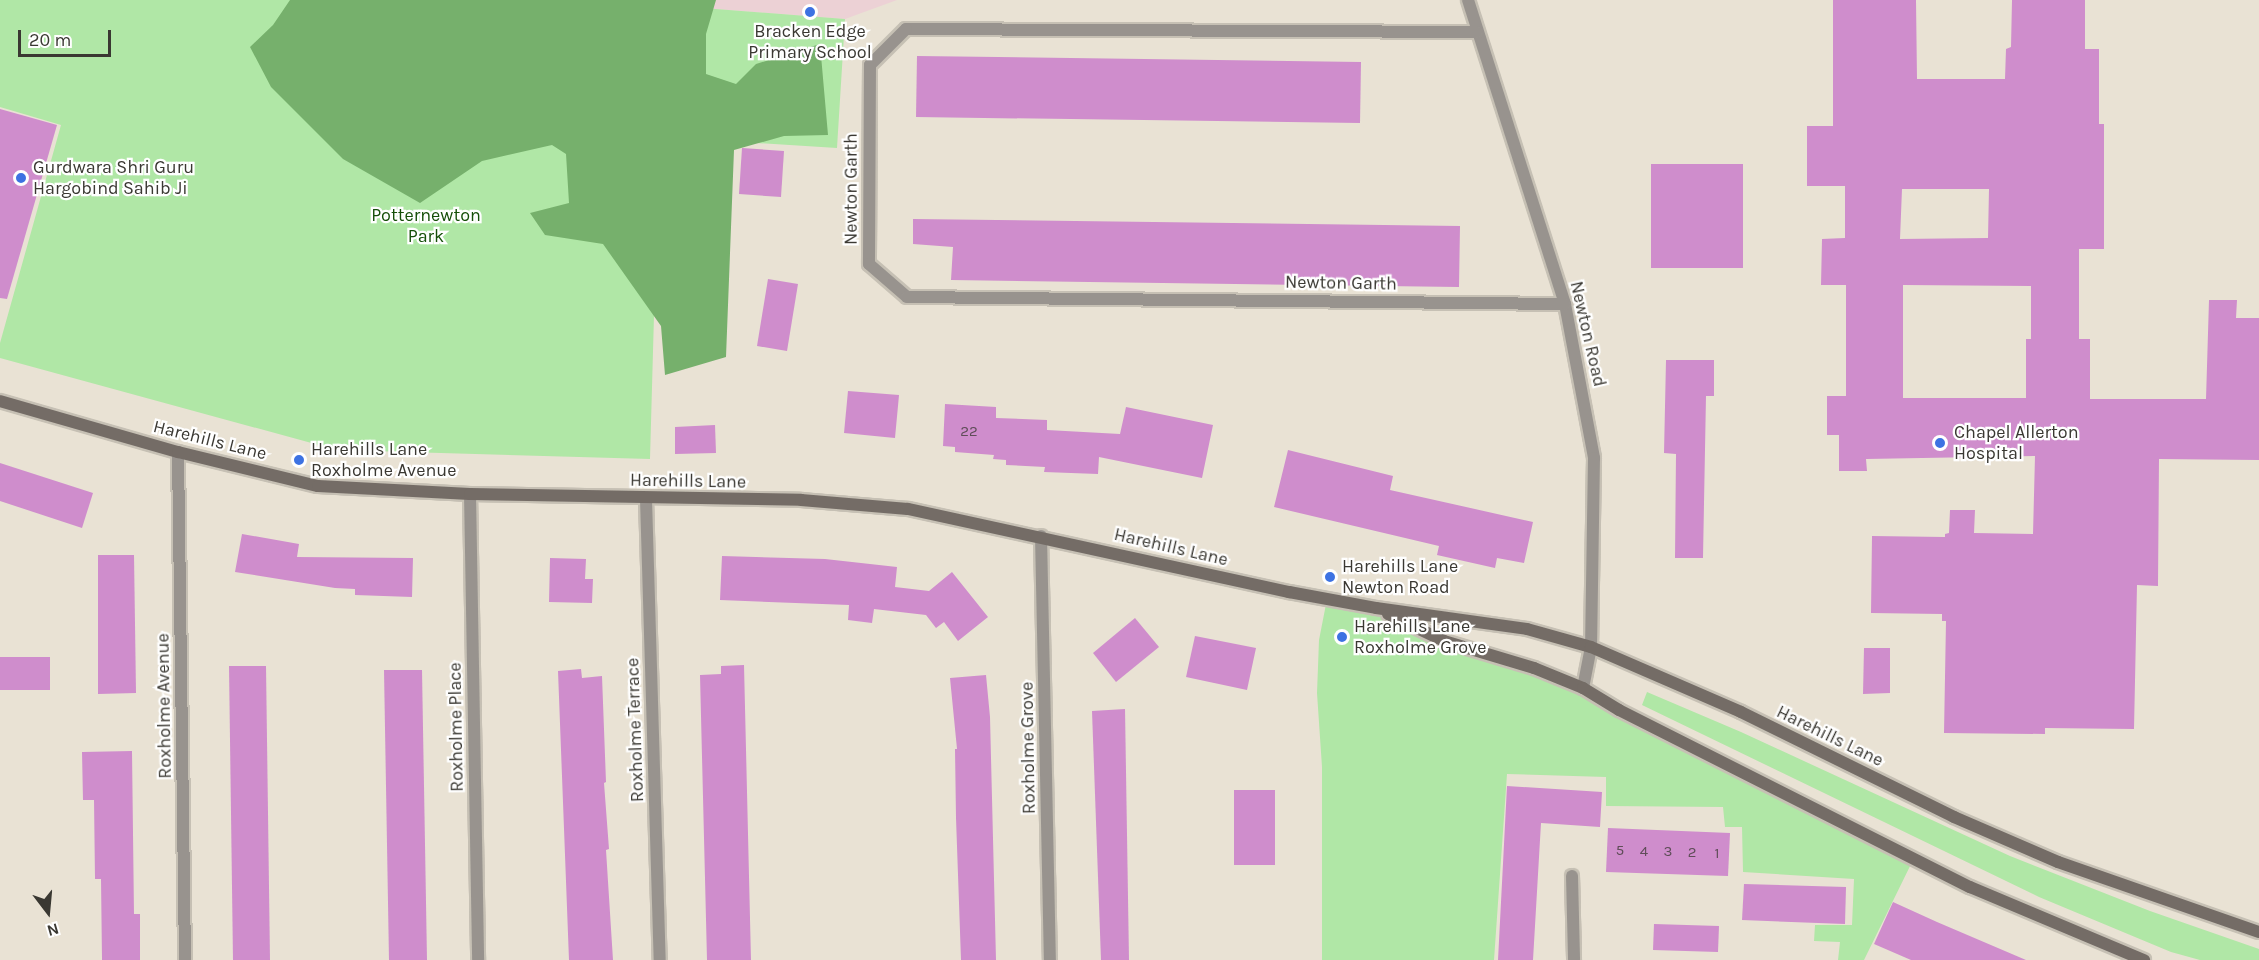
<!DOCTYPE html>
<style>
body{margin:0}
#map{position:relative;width:2259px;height:960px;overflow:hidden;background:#e9e2d4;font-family:Karla,sans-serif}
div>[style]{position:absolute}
.education>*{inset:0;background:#ecd1d5}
.green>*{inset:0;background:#b0e7a6}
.forest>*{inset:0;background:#76b06c}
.building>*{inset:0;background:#cf8dcc}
.roads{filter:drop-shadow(2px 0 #c6c0b4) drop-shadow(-2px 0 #c6c0b4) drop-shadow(0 2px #c6c0b4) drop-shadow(0 -2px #c6c0b4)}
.street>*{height:12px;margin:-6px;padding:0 6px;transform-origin:6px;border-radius:6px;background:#98938e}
.secondary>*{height:12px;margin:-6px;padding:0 6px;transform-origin:6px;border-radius:6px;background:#746c66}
.dots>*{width:16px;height:16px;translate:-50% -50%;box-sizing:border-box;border:3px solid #fff;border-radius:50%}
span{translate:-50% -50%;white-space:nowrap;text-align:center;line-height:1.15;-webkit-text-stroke:4.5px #fff;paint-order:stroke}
.number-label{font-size:15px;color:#5f4d58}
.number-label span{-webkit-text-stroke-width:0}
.poi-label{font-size:18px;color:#3a3832}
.left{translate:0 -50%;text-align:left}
.street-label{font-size:18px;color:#3a3832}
.park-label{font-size:18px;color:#154f08}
.north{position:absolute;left:18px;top:882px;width:60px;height:60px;-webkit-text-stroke:4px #fff;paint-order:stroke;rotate:164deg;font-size:16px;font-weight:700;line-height:24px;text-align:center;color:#3a3832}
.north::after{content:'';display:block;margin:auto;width:21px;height:27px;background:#3a3832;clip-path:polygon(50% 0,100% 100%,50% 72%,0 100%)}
.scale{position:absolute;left:18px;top:30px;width:93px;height:27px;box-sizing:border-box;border:3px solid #3a3832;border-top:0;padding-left:8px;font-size:18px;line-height:21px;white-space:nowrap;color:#3a3832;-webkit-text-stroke:4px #fff;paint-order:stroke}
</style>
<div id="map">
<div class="education">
<div style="clip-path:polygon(664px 0,897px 0,845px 19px,663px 5px)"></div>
</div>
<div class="green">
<div style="clip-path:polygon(0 0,664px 0,664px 5px,845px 19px,837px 148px,659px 137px,650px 459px,337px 450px,0 358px,0 343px,61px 125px,0 107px)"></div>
<div style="clip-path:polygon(1327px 599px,1376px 608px,1444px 641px,1534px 668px,1914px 858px,1864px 960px,1838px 960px,1840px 942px,1814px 941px,1815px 925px,1852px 925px,1854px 879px,1743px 872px,1742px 827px,1725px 827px,1723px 807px,1606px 806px,1606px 777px,1507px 774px,1494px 960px,1322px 960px,1322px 767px,1317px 693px,1319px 640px)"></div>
<div style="clip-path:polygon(1647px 692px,1741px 732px,2010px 856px,2150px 911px,2259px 949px,2259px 960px,2200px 960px,2171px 952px,2039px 897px,1642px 705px)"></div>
</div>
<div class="forest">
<div style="clip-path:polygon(290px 0,716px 0,706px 34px,706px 74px,736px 84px,756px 64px,820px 44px,828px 135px,784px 136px,734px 150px,726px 357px,665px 375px,661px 326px,603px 244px,545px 235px,530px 213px,569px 203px,566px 154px,552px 145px,482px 161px,420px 203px,343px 159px,271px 87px,250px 47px,273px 25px)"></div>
</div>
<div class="building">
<div style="clip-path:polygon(evenodd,1833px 0,1916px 0,1917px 79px,2005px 79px,2006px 49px,2011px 47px,2012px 0,2085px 0,2085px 49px,2099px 49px,2099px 124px,2104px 124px,2104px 249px,2079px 249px,2079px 339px,2090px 339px,2090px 399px,2206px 399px,2209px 300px,2237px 300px,2236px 318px,2259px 318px,2259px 460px,2159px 459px,2158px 586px,2137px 585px,2134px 729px,2045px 728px,2045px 734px,1944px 733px,1946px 621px,1942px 621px,1942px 614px,1871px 613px,1872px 536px,1945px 537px,1945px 534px,1949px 533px,1950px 510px,1975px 510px,1974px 533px,2033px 534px,2035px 456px,1866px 459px,1867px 471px,1839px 471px,1839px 435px,1827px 435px,1827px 396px,1846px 396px,1846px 285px,1821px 285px,1822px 239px,1845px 238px,1845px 186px,1807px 186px,1807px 126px,1833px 126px,1833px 0,1902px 189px,1989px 189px,1988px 238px,1900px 239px,1902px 189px,1833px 0,1903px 285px,2031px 286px,2031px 339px,2026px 339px,2026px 398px,1903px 398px,1903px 285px)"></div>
<div style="clip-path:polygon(917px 56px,1361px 62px,1360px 123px,916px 117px)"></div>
<div style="clip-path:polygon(0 109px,57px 125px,7px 299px,0 298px)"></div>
<div style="clip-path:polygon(742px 148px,784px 151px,781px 197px,739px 194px)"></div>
<div style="clip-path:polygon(1651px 164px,1743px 164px,1743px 268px,1651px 268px)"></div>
<div style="clip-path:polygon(913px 219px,1460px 226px,1459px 287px,951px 280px,953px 247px,913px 244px)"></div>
<div style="clip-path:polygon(768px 279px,798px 284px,787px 351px,757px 346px)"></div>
<div style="clip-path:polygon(1666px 360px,1714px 360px,1714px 396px,1706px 396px,1703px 558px,1675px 558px,1676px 454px,1664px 453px)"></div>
<div style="clip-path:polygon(848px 391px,899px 395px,895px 438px,844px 433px)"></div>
<div style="clip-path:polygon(945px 404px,996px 407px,996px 418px,1047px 420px,1047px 430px,1120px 434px,1126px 407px,1213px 425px,1202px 478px,1099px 457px,1098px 474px,1044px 472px,1045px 467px,1006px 465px,1006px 460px,993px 459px,994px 455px,955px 452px,955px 447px,943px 446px)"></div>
<div style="clip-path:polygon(715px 425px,716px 453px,675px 454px,675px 427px)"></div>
<div style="clip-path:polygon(1288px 450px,1393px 476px,1390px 490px,1533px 522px,1524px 563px,1497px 558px,1495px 568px,1437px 555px,1439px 546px,1274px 507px)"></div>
<div style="clip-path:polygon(0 463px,93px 493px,82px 528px,0 501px)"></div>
<div style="clip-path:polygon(242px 534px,299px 544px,297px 557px,413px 558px,412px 597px,355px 595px,355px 589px,335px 588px,235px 572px)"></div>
<div style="clip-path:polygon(98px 555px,134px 555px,136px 693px,98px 694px)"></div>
<div style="clip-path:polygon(722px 556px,825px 559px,897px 567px,895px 587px,929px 591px,952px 572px,988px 617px,958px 641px,944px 622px,936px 628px,926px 615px,874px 609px,872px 623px,848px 620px,849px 605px,720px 600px)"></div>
<div style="clip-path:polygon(550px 558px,586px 559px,585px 579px,593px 579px,592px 603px,549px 602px)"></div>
<div style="clip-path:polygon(1135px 618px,1159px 647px,1116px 682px,1093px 653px)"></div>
<div style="clip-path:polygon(1195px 636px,1256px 648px,1247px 690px,1186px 677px)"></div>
<div style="clip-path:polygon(1864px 648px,1890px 648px,1890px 693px,1863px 694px)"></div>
<div style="clip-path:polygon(0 657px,50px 657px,50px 690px,0 690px)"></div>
<div style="clip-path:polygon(744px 665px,751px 960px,707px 960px,700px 675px,721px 674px,721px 666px)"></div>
<div style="clip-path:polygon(229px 666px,266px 666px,270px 960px,233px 960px)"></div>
<div style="clip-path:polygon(581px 669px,582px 678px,602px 676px,606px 782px,604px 783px,609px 849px,606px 850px,613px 960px,569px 960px,558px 671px)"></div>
<div style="clip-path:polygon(384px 670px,422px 670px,427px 960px,389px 960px)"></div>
<div style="clip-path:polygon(986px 675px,990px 717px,996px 960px,961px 960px,956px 818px,955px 749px,957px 749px,950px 678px)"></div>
<div style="clip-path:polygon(1125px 709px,1129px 960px,1101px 960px,1092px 711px)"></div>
<div style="clip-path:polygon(132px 751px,134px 914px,140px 914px,140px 960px,102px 960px,101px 879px,95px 879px,94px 800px,83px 800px,82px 752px)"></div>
<div style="clip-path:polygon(1507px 786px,1602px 792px,1600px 827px,1541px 823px,1533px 960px,1498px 960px)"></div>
<div style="clip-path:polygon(1234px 790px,1275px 790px,1275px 865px,1234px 865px)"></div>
<div style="clip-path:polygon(1608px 828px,1730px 833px,1728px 876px,1606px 872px)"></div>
<div style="clip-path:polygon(1744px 884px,1846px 887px,1845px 924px,1742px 920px)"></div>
<div style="clip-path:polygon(1893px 902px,1937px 922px,2026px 960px,1911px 960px,1874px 944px)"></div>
<div style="clip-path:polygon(1654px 924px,1719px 926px,1718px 952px,1653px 950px)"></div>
</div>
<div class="roads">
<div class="street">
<div style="left:1468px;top:0;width:319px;rotate:72.3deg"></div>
<div style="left:1565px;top:304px;width:157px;rotate:79.3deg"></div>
<div style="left:1594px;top:458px;width:189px;rotate:90.9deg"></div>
<div style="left:1591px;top:647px;width:42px;rotate:101deg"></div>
<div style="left:1477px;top:32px;width:571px;rotate:-179.7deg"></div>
<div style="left:906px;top:29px;width:51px;rotate:135deg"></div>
<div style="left:870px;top:65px;width:199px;rotate:90.3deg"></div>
<div style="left:869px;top:264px;width:50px;rotate:41deg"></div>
<div style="left:907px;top:297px;width:658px;rotate:0.61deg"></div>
<div style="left:178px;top:452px;width:508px;rotate:89.21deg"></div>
<div style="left:470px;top:494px;width:466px;rotate:89deg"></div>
<div style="left:646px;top:499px;width:461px;rotate:88.3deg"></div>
<div style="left:1041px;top:536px;width:424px;rotate:88.8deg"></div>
<div style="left:1572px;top:876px;width:84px;rotate:88.6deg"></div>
</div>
<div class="secondary">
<div style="left:0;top:401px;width:185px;rotate:16deg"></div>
<div style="left:178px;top:452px;width:144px;rotate:13.7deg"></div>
<div style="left:318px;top:486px;width:152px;rotate:3deg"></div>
<div style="left:470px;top:494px;width:331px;rotate:1deg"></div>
<div style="left:801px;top:500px;width:107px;rotate:4.8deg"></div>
<div style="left:908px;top:509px;width:390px;rotate:12.3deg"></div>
<div style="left:1289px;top:592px;width:88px;rotate:10.4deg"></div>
<div style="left:1376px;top:608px;width:152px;rotate:7.9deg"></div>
<div style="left:1527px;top:629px;width:66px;rotate:15.7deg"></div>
<div style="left:1591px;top:647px;width:163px;rotate:23.4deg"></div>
<div style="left:1741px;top:712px;width:237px;rotate:26.2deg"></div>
<div style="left:1954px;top:817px;width:113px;rotate:23.4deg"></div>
<div style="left:2058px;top:862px;width:213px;rotate:19.2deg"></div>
<div style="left:1388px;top:614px;width:62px;rotate:25.7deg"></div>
<div style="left:1444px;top:641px;width:94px;rotate:16.7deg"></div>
<div style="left:1534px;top:668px;width:53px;rotate:22.2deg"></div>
<div style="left:1583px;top:688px;width:42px;rotate:31.4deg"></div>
<div style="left:1619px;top:710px;width:393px;rotate:26.8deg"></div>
<div style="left:1970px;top:887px;width:189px;rotate:22.8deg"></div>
</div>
</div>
<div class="dots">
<div style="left:810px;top:12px;background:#3d72e2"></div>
<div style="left:21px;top:178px;background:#3d72e2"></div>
<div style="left:1940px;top:443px;background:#3d72e2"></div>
<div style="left:299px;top:460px;background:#3d72e2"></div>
<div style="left:1330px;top:577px;background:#3d72e2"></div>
<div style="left:1342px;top:637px;background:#3d72e2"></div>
</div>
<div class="number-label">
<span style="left:969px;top:432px">22</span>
<span style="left:1620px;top:851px">5</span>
<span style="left:1644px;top:852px">4</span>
<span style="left:1668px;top:852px">3</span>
<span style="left:1692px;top:853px">2</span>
<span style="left:1717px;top:854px">1</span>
</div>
<div class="poi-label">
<span style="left:810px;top:42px">Bracken Edge<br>Primary School</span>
<span class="left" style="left:33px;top:178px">Gurdwara Shri Guru<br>Hargobind Sahib Ji</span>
<span class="left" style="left:1954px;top:443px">Chapel Allerton<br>Hospital</span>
<span class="left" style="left:311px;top:460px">Harehills Lane<br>Roxholme Avenue</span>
<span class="left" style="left:1342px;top:577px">Harehills Lane<br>Newton Road</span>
<span class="left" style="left:1354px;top:637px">Harehills Lane<br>Roxholme Grove</span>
</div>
<div class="street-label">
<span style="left:851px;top:189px;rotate:-90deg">Newton Garth</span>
<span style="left:1341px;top:283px;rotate:1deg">Newton Garth</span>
<span style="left:1588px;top:334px;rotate:77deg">Newton Road</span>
<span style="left:210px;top:440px;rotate:14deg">Harehills Lane</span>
<span style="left:688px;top:481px;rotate:1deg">Harehills Lane</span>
<span style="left:1171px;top:547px;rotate:13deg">Harehills Lane</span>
<span style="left:164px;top:706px;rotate:-91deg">Roxholme Avenue</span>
<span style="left:456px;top:727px;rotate:-91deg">Roxholme Place</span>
<span style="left:635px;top:730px;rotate:-92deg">Roxholme Terrace</span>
<span style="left:1830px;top:736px;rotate:26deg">Harehills Lane</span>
<span style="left:1028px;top:748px;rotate:-91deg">Roxholme Grove</span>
</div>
<div class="park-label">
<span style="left:426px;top:226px">Potternewton<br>Park</span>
</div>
<div class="north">N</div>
<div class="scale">20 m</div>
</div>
